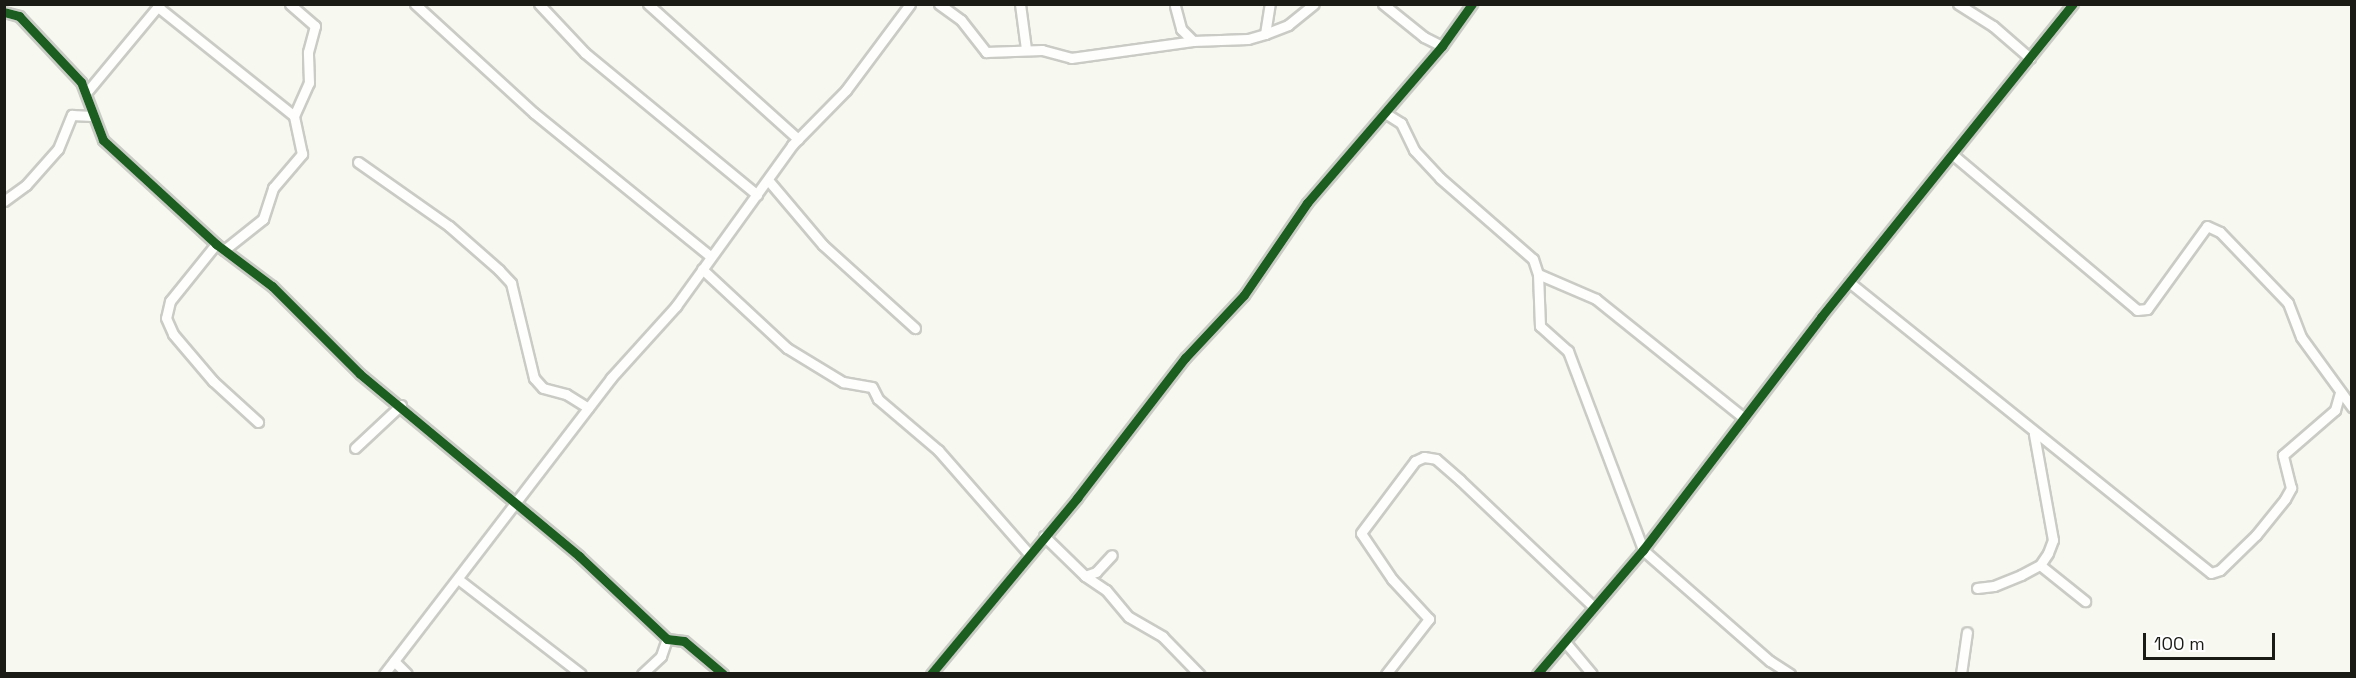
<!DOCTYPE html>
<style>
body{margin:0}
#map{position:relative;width:2356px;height:678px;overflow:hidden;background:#f7f8f0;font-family:"Space Grotesk",sans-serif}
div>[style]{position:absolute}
.roads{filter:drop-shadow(2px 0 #cacbc5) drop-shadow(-2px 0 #cacbc5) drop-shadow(0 2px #cacbc5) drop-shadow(0 -2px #cacbc5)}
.street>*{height:9px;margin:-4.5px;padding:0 4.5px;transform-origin:4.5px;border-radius:4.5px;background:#fefefd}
.cycleway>*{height:9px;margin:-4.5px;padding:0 4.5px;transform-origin:4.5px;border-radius:4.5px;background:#1b5e20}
span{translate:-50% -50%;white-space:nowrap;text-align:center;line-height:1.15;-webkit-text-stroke:4.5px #fff;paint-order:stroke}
.frame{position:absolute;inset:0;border:6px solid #1a1b15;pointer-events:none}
.scale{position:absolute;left:2143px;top:633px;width:132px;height:27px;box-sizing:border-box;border:3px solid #1a1b15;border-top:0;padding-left:8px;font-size:18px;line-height:21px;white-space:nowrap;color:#1a1b15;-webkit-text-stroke:4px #fff;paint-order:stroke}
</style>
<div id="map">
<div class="roads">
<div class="street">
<div style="left:415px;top:4px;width:161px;rotate:42.5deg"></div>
<div style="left:534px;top:113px;width:228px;rotate:39.1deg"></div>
<div style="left:539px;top:4px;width:67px;rotate:46.8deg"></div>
<div style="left:585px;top:53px;width:223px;rotate:39.5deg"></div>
<div style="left:648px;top:4px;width:202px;rotate:42deg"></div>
<div style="left:939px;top:4px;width:27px;rotate:36deg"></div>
<div style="left:961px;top:20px;width:41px;rotate:52deg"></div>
<div style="left:986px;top:52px;width:56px;rotate:-2deg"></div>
<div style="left:1042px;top:50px;width:30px;rotate:15deg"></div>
<div style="left:1071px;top:58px;width:123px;rotate:-7.9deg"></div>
<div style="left:1020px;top:4px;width:45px;rotate:82.4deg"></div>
<div style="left:1383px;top:4px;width:53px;rotate:38.8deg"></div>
<div style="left:1424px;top:37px;width:20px;rotate:27deg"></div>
<div style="left:1958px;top:4px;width:41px;rotate:32.2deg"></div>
<div style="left:1993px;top:26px;width:49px;rotate:40.9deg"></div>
<div style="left:1175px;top:6px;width:24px;rotate:75deg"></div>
<div style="left:1181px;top:29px;width:17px;rotate:45deg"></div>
<div style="left:1193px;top:41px;width:55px;rotate:-2.1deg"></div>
<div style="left:1248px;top:39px;width:18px;rotate:-16deg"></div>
<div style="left:1265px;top:34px;width:30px;rotate:-81deg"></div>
<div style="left:158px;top:7px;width:174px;rotate:38.7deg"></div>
<div style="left:4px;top:12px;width:16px;rotate:15deg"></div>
<div style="left:19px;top:16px;width:91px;rotate:46.8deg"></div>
<div style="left:81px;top:82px;width:62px;rotate:69.2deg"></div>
<div style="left:103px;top:140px;width:154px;rotate:42.6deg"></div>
<div style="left:216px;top:244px;width:70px;rotate:36.9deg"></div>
<div style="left:272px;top:286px;width:124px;rotate:45deg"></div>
<div style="left:360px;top:374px;width:285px;rotate:39.7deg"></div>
<div style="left:579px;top:556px;width:121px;rotate:43.3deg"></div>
<div style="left:667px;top:639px;width:17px;rotate:7deg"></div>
<div style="left:684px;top:641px;width:51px;rotate:40.2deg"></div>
<div style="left:1265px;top:34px;width:25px;rotate:-21deg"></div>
<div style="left:1288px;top:25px;width:33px;rotate:-39deg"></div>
<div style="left:86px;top:93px;width:116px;rotate:-50.3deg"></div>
<div style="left:1385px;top:113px;width:19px;rotate:32deg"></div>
<div style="left:1401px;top:123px;width:30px;rotate:64deg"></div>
<div style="left:1414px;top:150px;width:38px;rotate:47deg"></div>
<div style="left:1440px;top:178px;width:123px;rotate:41.1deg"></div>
<div style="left:1533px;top:259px;width:16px;rotate:72deg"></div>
<div style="left:1538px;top:274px;width:52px;rotate:87.8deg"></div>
<div style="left:1540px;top:326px;width:38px;rotate:42deg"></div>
<div style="left:1568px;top:351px;width:213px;rotate:69.3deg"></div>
<div style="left:1643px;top:550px;width:169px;rotate:41.2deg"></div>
<div style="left:1770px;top:661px;width:24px;rotate:33deg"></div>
<div style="left:1952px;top:154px;width:242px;rotate:40.1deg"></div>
<div style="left:2137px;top:310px;width:10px;rotate:-6deg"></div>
<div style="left:2147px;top:309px;width:102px;rotate:-54.1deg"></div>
<div style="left:2207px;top:226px;width:14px;rotate:25deg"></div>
<div style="left:2220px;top:232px;width:98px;rotate:46.2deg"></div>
<div style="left:2288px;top:303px;width:36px;rotate:69deg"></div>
<div style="left:2301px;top:337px;width:87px;rotate:53.9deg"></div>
<div style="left:358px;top:162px;width:111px;rotate:35.1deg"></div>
<div style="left:449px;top:226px;width:67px;rotate:41.3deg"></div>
<div style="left:499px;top:270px;width:18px;rotate:47deg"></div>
<div style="left:511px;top:283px;width:98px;rotate:76.4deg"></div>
<div style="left:534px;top:378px;width:13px;rotate:48deg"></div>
<div style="left:543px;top:388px;width:24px;rotate:15deg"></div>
<div style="left:566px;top:394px;width:26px;rotate:32deg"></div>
<div style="left:768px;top:180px;width:85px;rotate:49.8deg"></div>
<div style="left:823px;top:245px;width:124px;rotate:42.1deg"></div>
<div style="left:4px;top:201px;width:27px;rotate:-36deg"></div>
<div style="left:26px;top:185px;width:48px;rotate:-48.4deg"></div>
<div style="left:58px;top:149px;width:37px;rotate:-68deg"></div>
<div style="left:72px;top:115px;width:20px;rotate:3deg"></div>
<div style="left:216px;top:244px;width:73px;rotate:128.9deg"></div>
<div style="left:170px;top:301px;width:17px;rotate:103deg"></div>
<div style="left:166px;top:318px;width:17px;rotate:66deg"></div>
<div style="left:173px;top:334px;width:62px;rotate:49.6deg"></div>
<div style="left:213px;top:381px;width:61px;rotate:42.3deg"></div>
<div style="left:224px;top:250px;width:50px;rotate:-38.5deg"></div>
<div style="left:263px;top:219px;width:33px;rotate:-72deg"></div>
<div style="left:273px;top:188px;width:45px;rotate:-49.5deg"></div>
<div style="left:302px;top:154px;width:39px;rotate:-102deg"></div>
<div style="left:294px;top:116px;width:36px;rotate:-66deg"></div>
<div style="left:309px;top:83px;width:31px;rotate:-92deg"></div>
<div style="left:308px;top:52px;width:27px;rotate:-75deg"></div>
<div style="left:315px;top:26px;width:33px;rotate:-139deg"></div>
<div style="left:702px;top:269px;width:116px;rotate:42.9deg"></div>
<div style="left:787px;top:348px;width:66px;rotate:31.3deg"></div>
<div style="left:843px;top:382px;width:29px;rotate:10deg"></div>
<div style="left:872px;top:387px;width:13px;rotate:63deg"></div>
<div style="left:878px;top:399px;width:79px;rotate:40.4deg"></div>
<div style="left:938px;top:450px;width:138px;rotate:48.8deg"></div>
<div style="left:1538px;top:274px;width:63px;rotate:23.3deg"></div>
<div style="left:1596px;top:299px;width:190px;rotate:38.8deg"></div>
<div style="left:1849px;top:282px;width:464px;rotate:38.8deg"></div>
<div style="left:2211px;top:573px;width:9px;rotate:-18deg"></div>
<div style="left:2220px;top:570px;width:50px;rotate:-44.2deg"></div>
<div style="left:2256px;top:535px;width:46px;rotate:-51.1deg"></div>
<div style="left:2285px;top:499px;width:13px;rotate:-61deg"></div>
<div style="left:2291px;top:488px;width:34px;rotate:-104deg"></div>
<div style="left:2283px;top:455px;width:69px;rotate:-40.9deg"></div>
<div style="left:2335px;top:410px;width:19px;rotate:-74deg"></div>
<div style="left:355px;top:448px;width:63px;rotate:-43.1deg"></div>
<div style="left:1044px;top:536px;width:57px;rotate:44.3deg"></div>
<div style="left:1085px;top:576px;width:12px;rotate:-20deg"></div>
<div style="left:1096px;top:572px;width:23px;rotate:-47deg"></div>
<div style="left:2040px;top:565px;width:58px;rotate:38.7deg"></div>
<div style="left:1085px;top:576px;width:25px;rotate:34deg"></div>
<div style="left:1106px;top:590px;width:35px;rotate:50deg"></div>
<div style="left:1129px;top:617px;width:39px;rotate:30deg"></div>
<div style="left:1163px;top:637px;width:52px;rotate:45.8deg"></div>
<div style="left:458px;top:579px;width:155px;rotate:37.7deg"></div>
<div style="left:1977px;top:588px;width:17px;rotate:-7deg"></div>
<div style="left:1994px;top:586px;width:29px;rotate:-22deg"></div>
<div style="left:2021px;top:575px;width:21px;rotate:-28deg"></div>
<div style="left:2040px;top:565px;width:14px;rotate:-56deg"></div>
<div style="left:2048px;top:553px;width:14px;rotate:-69deg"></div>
<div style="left:2053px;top:540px;width:108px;rotate:-100.2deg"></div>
<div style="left:1566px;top:643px;width:40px;rotate:50deg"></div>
<div style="left:394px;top:661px;width:18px;rotate:45deg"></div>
<div style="left:384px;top:674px;width:373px;rotate:-52.5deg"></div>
<div style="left:611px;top:378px;width:97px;rotate:-47.9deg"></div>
<div style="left:676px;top:306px;width:198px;rotate:-54.2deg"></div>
<div style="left:792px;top:145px;width:77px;rotate:-45.5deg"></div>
<div style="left:846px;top:90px;width:107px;rotate:-53.3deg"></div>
<div style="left:642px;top:674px;width:26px;rotate:-43deg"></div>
<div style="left:661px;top:656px;width:18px;rotate:-71deg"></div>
<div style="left:931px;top:674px;width:229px;rotate:-50.3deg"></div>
<div style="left:1077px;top:498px;width:177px;rotate:-52.4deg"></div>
<div style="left:1185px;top:358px;width:86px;rotate:-46.9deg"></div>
<div style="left:1244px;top:295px;width:112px;rotate:-55.6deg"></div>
<div style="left:1307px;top:203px;width:207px;rotate:-49.3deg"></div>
<div style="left:1442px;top:46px;width:52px;rotate:-54.5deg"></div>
<div style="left:1386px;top:674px;width:70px;rotate:-52deg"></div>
<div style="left:1429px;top:619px;width:54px;rotate:-132.8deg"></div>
<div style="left:1392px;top:579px;width:55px;rotate:-124deg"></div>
<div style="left:1361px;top:533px;width:90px;rotate:-53.1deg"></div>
<div style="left:1415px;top:461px;width:10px;rotate:-24deg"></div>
<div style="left:1424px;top:457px;width:12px;rotate:9deg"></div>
<div style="left:1436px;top:459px;width:32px;rotate:41deg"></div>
<div style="left:1460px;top:480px;width:183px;rotate:43.5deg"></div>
<div style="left:1537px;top:674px;width:163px;rotate:-49.5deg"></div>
<div style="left:1643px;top:550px;width:293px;rotate:-52.6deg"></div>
<div style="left:1821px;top:317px;width:402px;rotate:-51.2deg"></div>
<div style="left:1961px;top:674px;width:42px;rotate:-81.9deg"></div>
</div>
</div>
<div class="cycleway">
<div style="left:4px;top:12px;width:16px;rotate:15deg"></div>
<div style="left:19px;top:16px;width:91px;rotate:46.8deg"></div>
<div style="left:81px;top:82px;width:62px;rotate:69.2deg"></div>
<div style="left:103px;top:140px;width:154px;rotate:42.6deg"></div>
<div style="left:216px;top:244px;width:70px;rotate:36.9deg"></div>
<div style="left:272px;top:286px;width:124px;rotate:45deg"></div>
<div style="left:360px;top:374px;width:285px;rotate:39.7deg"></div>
<div style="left:579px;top:556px;width:121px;rotate:43.3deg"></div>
<div style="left:667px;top:639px;width:17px;rotate:7deg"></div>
<div style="left:684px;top:641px;width:51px;rotate:40.2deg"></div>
<div style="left:931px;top:674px;width:229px;rotate:-50.3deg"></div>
<div style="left:1077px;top:498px;width:177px;rotate:-52.4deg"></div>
<div style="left:1185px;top:358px;width:86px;rotate:-46.9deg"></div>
<div style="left:1244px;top:295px;width:112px;rotate:-55.6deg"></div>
<div style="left:1307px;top:203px;width:207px;rotate:-49.3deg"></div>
<div style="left:1442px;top:46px;width:52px;rotate:-54.5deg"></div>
<div style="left:1537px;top:674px;width:163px;rotate:-49.5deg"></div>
<div style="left:1643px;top:550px;width:293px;rotate:-52.6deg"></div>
<div style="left:1821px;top:317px;width:402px;rotate:-51.2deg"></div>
</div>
<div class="frame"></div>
<div class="scale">100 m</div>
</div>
